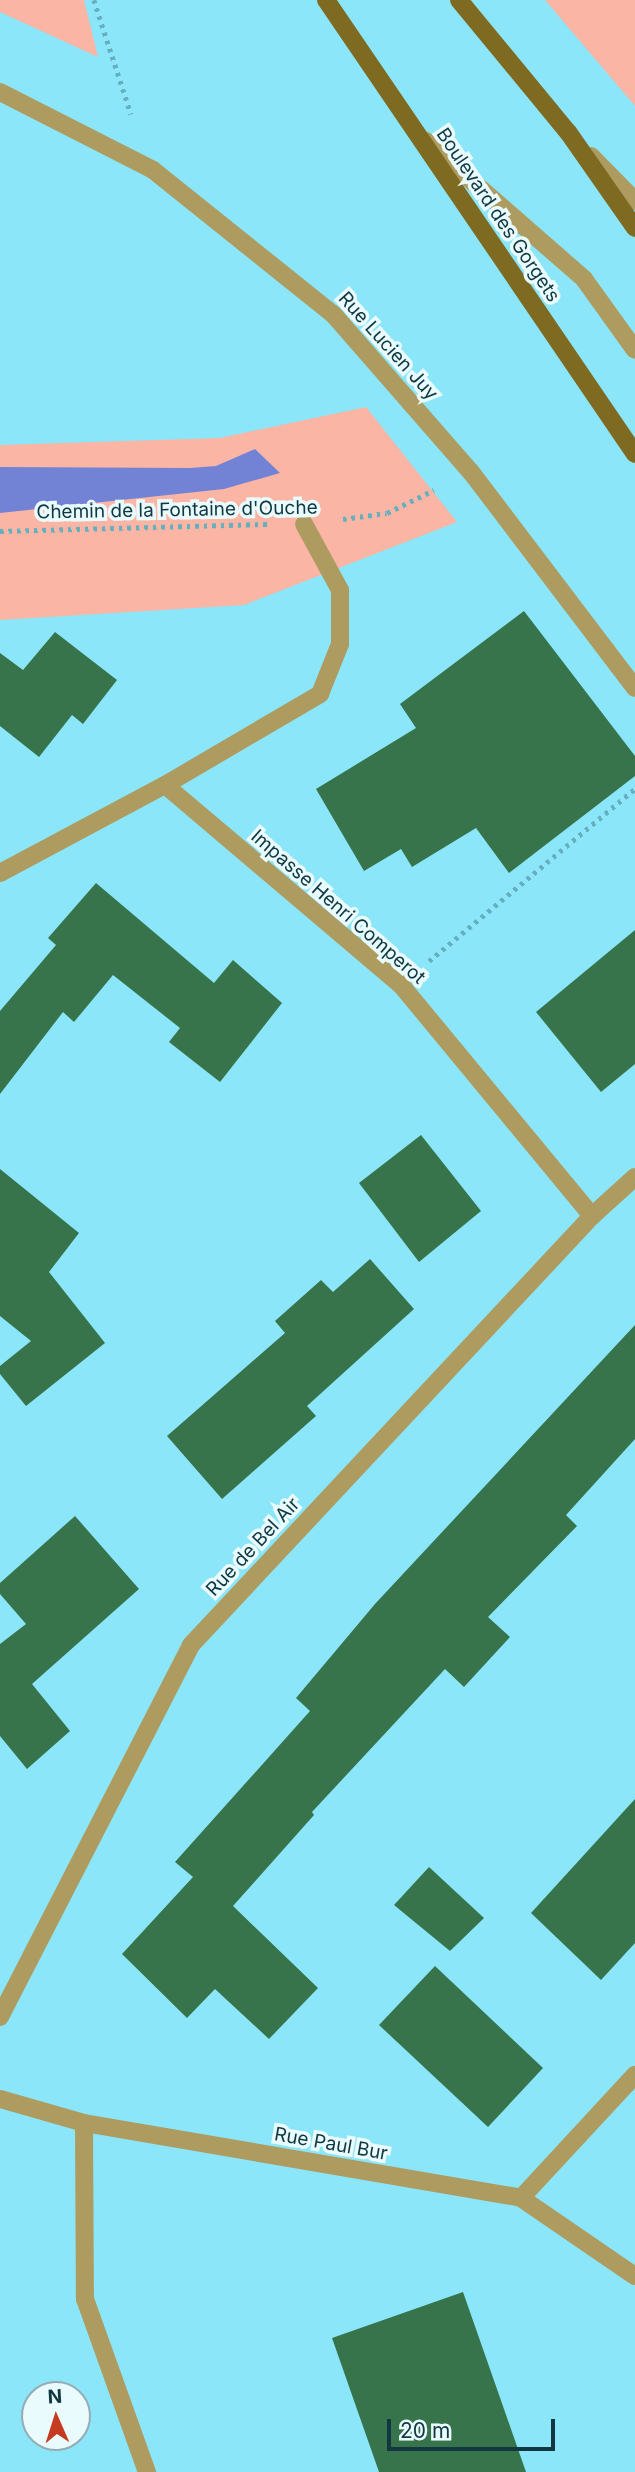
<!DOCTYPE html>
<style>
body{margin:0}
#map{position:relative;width:635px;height:2472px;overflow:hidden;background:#8ce6fa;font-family:Inter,sans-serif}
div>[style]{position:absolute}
.green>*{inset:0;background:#fbb5a5}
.water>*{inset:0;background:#7283d5}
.building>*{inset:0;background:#37744c}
.path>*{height:4.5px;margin-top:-2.25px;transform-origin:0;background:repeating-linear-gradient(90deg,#65afbf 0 3.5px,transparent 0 8.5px)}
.service>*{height:18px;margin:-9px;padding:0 9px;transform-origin:9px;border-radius:9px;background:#ae9b5f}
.minor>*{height:18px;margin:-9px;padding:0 9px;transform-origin:9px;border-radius:9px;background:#ae9b5f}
.tertiary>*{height:18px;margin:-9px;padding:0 9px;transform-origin:9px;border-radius:9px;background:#ae9b5f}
.primary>*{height:18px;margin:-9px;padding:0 9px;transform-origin:9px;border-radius:9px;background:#7f6a21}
span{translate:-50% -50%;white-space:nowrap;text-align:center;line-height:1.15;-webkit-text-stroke:7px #eafbfe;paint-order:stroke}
.street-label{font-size:19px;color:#113840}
.north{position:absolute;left:21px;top:2381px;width:70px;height:70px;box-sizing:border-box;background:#eafbfe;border:2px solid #93adb2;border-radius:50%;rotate:357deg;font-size:19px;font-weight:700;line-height:28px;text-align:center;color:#113840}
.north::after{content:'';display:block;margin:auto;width:24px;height:32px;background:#c53b1f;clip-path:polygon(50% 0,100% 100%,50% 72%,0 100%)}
.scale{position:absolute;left:387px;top:2419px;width:168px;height:32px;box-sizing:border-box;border:4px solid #113840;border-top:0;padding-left:9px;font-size:21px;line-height:24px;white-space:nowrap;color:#113840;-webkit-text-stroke:5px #eafbfe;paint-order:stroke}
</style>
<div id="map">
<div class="green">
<div style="clip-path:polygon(0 0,84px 0,98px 57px,0 12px)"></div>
<div style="clip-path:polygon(545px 0,635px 0,635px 106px)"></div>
<div style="clip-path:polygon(366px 407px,457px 522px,244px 605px,0 620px,0 445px,220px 438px)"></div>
</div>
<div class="water">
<div style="clip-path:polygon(255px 449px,280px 473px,224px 489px,0 513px,0 467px,190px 468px,216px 466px)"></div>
</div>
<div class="building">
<div style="clip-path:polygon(524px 611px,635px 756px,635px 776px,509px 873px,476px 828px,412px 867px,401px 849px,364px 871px,316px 789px,416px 728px,400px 704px)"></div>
<div style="clip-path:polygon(55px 632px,117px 680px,83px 724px,72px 715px,39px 757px,0 726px,0 653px,23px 670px)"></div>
<div style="clip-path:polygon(96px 883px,214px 983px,233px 960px,282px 1003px,220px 1082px,169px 1042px,180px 1028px,113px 975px,74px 1022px,63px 1012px,0 1094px,0 1011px,56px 945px,48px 938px)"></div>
<div style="clip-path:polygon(635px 930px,635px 1064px,601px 1092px,536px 1012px)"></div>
<div style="clip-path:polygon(421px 1135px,481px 1211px,419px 1262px,359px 1183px)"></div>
<div style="clip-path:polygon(0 1169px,79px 1233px,49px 1272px,105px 1343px,26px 1406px,0 1374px,0 1366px,31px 1341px,0 1316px)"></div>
<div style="clip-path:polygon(370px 1259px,414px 1309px,307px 1406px,316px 1416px,222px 1499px,167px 1436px,285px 1333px,275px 1321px,321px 1280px,333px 1292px)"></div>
<div style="clip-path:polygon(635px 1325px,635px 1439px,566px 1515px,577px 1526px,488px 1617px,510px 1637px,464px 1687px,445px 1669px,312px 1812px,314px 1815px,233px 1906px,318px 1988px,269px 2039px,215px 1989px,187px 2018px,122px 1954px,193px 1877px,175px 1862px,310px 1711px,296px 1698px,375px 1604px)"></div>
<div style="clip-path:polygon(75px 1516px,139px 1589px,32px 1684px,70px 1731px,27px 1769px,0 1736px,0 1644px,26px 1624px,0 1594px,0 1583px)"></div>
<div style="clip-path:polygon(635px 1799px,635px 1943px,601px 1980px,531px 1913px)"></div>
<div style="clip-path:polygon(429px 1867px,484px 1918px,450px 1951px,394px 1905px)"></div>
<div style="clip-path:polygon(435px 1966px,543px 2068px,488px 2127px,379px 2025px)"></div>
<div style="clip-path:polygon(463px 2292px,526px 2472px,379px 2472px,332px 2338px)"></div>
</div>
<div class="path">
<div style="left:94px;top:0;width:120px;rotate:72deg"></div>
<div style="left:343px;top:519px;width:44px;rotate:-7.8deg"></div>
<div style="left:387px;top:513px;width:52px;rotate:-26.1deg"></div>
<div style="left:0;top:531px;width:268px;rotate:-1.5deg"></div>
<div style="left:429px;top:961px;width:268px;rotate:-39.9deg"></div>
</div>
<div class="service">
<div style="left:84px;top:2123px;width:176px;rotate:89.7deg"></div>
<div style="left:85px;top:2299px;width:184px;rotate:70.3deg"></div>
</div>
<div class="minor">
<div style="left:165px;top:785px;width:180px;rotate:-30.4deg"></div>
<div style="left:320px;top:694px;width:54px;rotate:-68.2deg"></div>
<div style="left:340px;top:644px;width:54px;rotate:-90deg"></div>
<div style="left:340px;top:590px;width:75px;rotate:-118.6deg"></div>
<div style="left:0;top:873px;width:187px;rotate:-28.1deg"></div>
<div style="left:165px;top:785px;width:309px;rotate:40.3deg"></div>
<div style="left:401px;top:985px;width:300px;rotate:50.4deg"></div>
<div style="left:0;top:2017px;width:418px;rotate:-62.8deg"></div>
<div style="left:191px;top:1645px;width:587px;rotate:-46.93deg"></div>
<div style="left:592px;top:1216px;width:58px;rotate:-42.2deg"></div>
<div style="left:0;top:2099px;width:87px;rotate:15.9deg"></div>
<div style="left:84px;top:2123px;width:443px;rotate:9.7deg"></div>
<div style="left:521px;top:2198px;width:138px;rotate:34.4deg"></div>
<div style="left:521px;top:2198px;width:168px;rotate:-47.2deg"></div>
</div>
<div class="tertiary">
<div style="left:0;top:92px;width:172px;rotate:27deg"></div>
<div style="left:153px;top:170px;width:231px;rotate:38.7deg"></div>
<div style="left:333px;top:314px;width:210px;rotate:48.9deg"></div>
<div style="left:471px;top:472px;width:271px;rotate:52.8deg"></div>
<div style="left:426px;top:141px;width:210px;rotate:41.1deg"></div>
<div style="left:584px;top:279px;width:87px;rotate:54.3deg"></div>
<div style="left:591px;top:156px;width:63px;rotate:45.6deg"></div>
</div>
<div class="primary">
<div style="left:326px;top:0;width:549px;rotate:55.76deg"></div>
<div style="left:459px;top:0;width:171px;rotate:50.5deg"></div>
<div style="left:568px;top:132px;width:117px;rotate:55.1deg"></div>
</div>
<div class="street-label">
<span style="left:498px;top:215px;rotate:56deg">Boulevard des Gorgets</span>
<span style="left:388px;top:346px;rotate:48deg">Rue Lucien Juy</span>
<span style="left:177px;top:510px;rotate:-1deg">Chemin de la Fontaine d'Ouche</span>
<span style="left:338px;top:907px;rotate:41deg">Impasse Henri Comperot</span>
<span style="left:253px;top:1547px;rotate:-47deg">Rue de Bel Air</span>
<span style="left:331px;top:2144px;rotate:10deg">Rue Paul Bur</span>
</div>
<div class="north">N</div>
<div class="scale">20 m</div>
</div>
